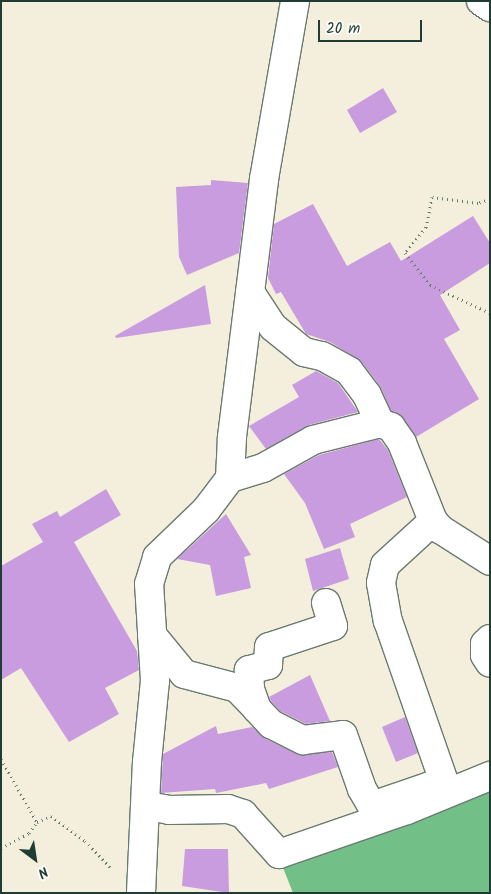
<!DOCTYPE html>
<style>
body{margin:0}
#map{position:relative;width:491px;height:894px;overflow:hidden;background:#f3efdc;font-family:Kalam,sans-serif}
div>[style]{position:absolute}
.forest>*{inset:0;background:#72bf88}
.building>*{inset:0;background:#c89cde}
.path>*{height:3px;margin-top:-1.5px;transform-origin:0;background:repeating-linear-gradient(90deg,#697b6f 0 1px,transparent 0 5px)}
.roads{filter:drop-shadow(1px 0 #697b6f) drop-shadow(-1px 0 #697b6f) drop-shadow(0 1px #697b6f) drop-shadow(0 -1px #697b6f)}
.street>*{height:28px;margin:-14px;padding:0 14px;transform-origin:14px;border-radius:14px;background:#fff}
span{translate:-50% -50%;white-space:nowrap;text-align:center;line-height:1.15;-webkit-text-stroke:4px #fdfcf7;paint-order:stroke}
.frame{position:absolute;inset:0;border:2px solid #1f3d34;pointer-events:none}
.north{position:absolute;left:10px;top:834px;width:50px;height:50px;-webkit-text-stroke:4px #fdfcf7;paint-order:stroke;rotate:149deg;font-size:14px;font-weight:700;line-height:20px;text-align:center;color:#1f3d34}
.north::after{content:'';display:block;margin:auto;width:18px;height:22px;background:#1f3d34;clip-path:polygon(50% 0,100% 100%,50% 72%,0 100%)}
.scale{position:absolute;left:318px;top:20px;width:104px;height:22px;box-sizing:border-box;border:2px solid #1f3d34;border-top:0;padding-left:6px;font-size:15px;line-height:18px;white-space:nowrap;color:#1f3d34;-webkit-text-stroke:4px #fdfcf7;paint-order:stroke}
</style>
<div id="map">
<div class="forest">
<div style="clip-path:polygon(490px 786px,490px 893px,293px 893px,280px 860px)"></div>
</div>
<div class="building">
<div style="clip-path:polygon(383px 88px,397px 112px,360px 133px,347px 110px)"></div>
<div style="clip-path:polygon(211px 180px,248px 183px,239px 253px,187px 275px,179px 257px,176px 187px,211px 185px)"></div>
<div style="clip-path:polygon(313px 204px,347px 266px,390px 242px,401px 261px,473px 216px,490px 243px,490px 263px,440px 295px,460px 330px,444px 339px,479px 399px,416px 437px,403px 418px,391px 411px,380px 386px,361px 361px,330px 342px,306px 334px,281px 292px,276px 294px,268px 278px,274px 224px)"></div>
<div style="clip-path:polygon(205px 285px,211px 324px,116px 338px,115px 336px)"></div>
<div style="clip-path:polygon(316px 371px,338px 383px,358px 412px,309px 425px,266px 449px,249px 426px,299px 397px,292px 385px)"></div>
<div style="clip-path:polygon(379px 439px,388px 450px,407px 497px,350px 524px,355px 537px,324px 549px,305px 503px,284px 474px,319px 455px)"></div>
<div style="clip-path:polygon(106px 489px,121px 515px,74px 542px,137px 651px,139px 670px,105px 688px,119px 714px,69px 742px,21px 668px,1px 680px,1px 566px,43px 542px,32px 524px,57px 511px,60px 517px)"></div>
<div style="clip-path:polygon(226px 514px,251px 555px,244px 557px,251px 588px,216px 596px,210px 565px,177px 559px)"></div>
<div style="clip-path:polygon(340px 548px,349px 579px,313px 591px,305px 559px)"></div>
<div style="clip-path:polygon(310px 675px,330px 721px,306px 724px,280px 711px,271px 701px,269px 697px)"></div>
<div style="clip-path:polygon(405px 717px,418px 753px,396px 762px,382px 727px)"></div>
<div style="clip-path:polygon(216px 726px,218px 734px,252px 727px,264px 738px,297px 754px,332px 752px,338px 767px,269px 789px,266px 783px,216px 793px,215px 789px,161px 793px,163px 754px)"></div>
<div style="clip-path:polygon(185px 849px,228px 849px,229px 893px,182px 886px)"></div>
</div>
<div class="path">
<div style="left:490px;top:199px;width:13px;rotate:162deg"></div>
<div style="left:478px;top:203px;width:46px;rotate:-172.6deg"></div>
<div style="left:432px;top:197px;width:31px;rotate:101deg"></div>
<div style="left:426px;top:227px;width:33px;rotate:129deg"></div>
<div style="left:405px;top:253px;width:41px;rotate:52deg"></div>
<div style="left:430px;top:285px;width:66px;rotate:25deg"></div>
<div style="left:1px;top:759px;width:73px;rotate:60.3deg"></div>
<div style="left:1px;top:848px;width:32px;rotate:-28deg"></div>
<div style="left:29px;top:833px;width:14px;rotate:-54deg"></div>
<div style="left:37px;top:822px;width:15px;rotate:-23deg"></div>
<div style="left:51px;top:816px;width:42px;rotate:36.3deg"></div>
<div style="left:85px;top:841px;width:37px;rotate:46deg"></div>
</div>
<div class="roads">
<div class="street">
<div style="left:481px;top:1px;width:11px;rotate:34deg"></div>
<div style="left:250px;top:292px;width:42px;rotate:56.7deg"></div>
<div style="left:273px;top:327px;width:40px;rotate:39deg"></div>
<div style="left:304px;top:352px;width:18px;rotate:13deg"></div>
<div style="left:322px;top:356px;width:31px;rotate:29deg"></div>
<div style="left:349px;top:371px;width:30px;rotate:53deg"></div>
<div style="left:367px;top:395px;width:31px;rotate:65deg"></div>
<div style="left:230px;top:478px;width:34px;rotate:-17deg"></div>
<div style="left:263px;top:468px;width:57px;rotate:-29.2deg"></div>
<div style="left:313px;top:440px;width:69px;rotate:-14.2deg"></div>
<div style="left:380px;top:423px;width:12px;rotate:20deg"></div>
<div style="left:391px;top:427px;width:19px;rotate:55deg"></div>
<div style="left:402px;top:443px;width:84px;rotate:68.3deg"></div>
<div style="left:433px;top:521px;width:11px;rotate:49deg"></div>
<div style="left:440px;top:529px;width:59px;rotate:32.6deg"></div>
<div style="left:433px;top:521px;width:65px;rotate:137.5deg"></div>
<div style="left:385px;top:565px;width:18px;rotate:103deg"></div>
<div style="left:381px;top:583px;width:39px;rotate:80deg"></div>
<div style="left:388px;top:621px;width:182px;rotate:70.8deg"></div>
<div style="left:326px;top:603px;width:24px;rotate:73deg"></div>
<div style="left:333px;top:626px;width:67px;rotate:161.8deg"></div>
<div style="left:269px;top:647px;width:18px;rotate:93deg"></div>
<div style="left:268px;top:665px;width:20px;rotate:165deg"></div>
<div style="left:249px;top:670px;width:19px;rotate:87deg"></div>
<div style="left:250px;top:689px;width:21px;rotate:71deg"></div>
<div style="left:257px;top:709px;width:21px;rotate:47deg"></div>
<div style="left:271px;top:724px;width:36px;rotate:27deg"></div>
<div style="left:303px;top:740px;width:40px;rotate:-7.1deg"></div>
<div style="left:343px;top:735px;width:57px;rotate:70.6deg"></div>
<div style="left:362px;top:789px;width:20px;rotate:60deg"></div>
<div style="left:372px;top:806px;width:61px;rotate:-19deg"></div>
<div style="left:430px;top:786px;width:19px;rotate:21deg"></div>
<div style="left:152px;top:635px;width:50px;rotate:50.6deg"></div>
<div style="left:184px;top:674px;width:55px;rotate:14.8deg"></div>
<div style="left:237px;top:688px;width:29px;rotate:46deg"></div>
<div style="left:490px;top:639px;width:7px;rotate:135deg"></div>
<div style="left:485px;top:644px;width:11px;rotate:90deg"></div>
<div style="left:485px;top:655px;width:9px;rotate:58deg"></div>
<div style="left:147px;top:806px;width:22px;rotate:10deg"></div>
<div style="left:169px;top:810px;width:59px;rotate:-1deg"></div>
<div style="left:228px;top:809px;width:16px;rotate:18deg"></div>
<div style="left:243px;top:814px;width:54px;rotate:48deg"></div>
<div style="left:279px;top:854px;width:135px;rotate:-19deg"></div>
<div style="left:407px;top:810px;width:90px;rotate:-22.3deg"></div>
<div style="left:141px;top:893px;width:131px;rotate:-87.4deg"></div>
<div style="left:147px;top:762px;width:81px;rotate:-84.4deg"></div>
<div style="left:155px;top:681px;width:97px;rotate:-93.5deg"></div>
<div style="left:149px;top:584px;width:28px;rotate:-73deg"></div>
<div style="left:157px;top:557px;width:68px;rotate:-43.8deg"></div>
<div style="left:206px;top:510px;width:40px;rotate:-53deg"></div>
<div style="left:230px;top:478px;width:41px;rotate:-87.2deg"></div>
<div style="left:232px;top:437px;width:260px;rotate:-82.9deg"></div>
<div style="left:264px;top:179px;width:181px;rotate:-80.1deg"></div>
</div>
</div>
<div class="frame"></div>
<div class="north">N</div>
<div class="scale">20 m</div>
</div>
